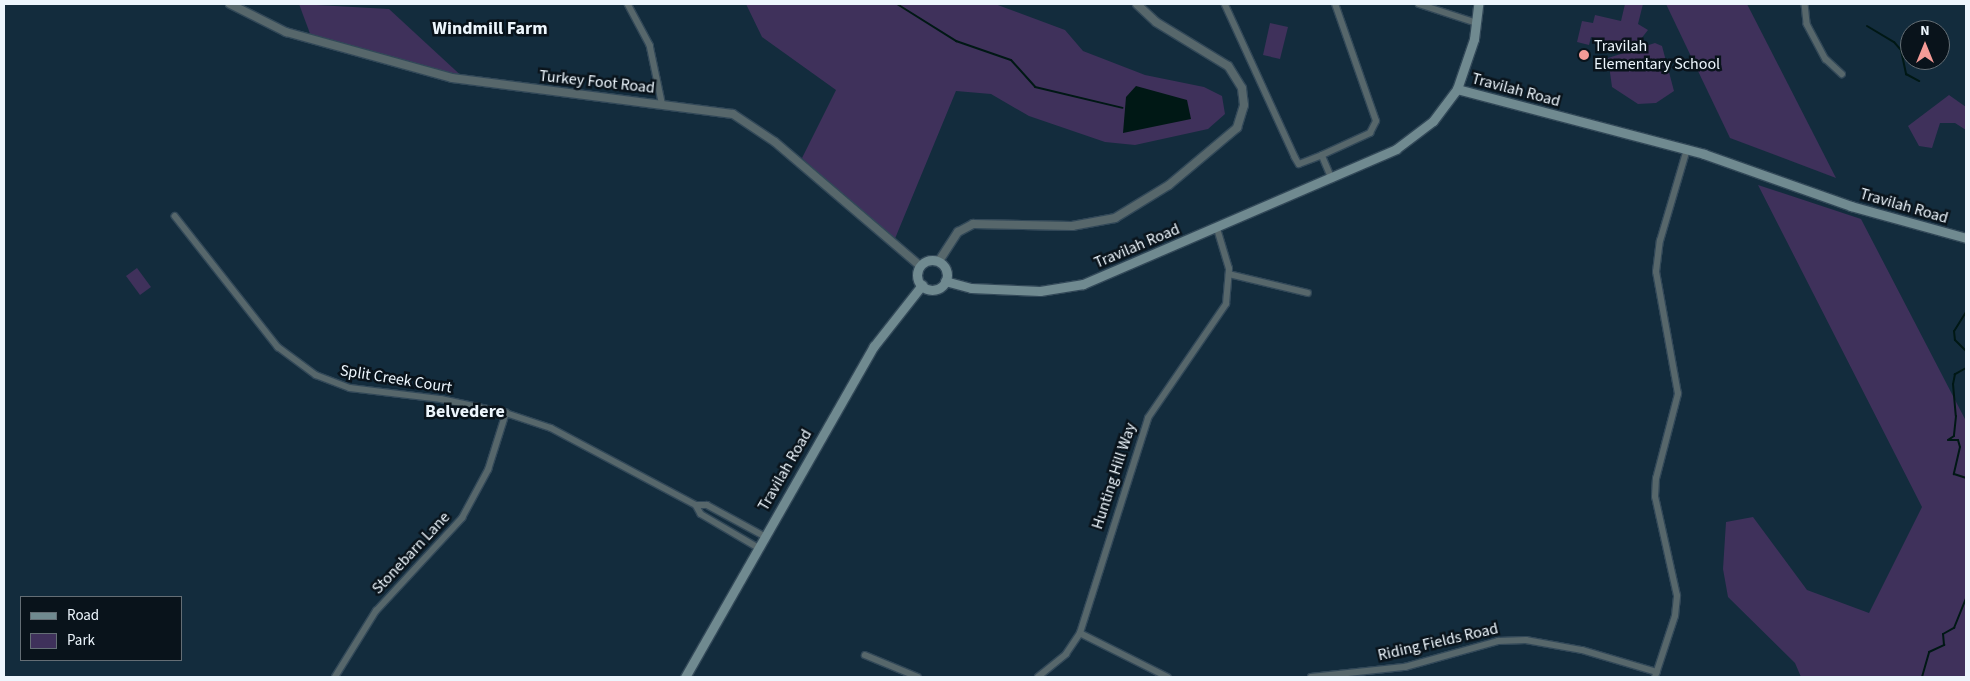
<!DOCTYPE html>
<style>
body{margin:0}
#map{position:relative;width:1970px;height:681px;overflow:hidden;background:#132c3d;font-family:"Source Sans 3",sans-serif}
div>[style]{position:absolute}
.green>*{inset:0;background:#3f315b}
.water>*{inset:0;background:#001815}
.stream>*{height:2px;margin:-1px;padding:0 1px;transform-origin:1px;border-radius:1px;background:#001815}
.roads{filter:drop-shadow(1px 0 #324858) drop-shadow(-1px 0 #324858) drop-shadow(0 1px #324858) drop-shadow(0 -1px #324858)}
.minor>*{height:5.5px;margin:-2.75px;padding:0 2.75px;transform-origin:2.75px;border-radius:2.75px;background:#57676b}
.tertiary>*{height:8px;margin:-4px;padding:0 4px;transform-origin:4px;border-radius:4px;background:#57676b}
.secondary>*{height:9px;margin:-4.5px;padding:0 4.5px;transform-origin:4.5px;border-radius:4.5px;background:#708a90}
.secondary>.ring{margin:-4.5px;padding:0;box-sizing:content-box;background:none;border:9px solid #708a90;border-radius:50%}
.dots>*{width:14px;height:14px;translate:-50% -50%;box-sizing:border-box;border:2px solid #09131b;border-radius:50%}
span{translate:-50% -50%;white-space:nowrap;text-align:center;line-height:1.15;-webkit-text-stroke:5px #09131b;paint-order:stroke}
.poi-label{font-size:16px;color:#edf6fd}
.left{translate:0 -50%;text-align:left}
.street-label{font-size:16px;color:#edf6fd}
.neighbourhood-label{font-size:18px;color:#edf6fd;font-weight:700}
.frame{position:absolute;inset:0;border:5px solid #edf6fd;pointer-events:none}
.legend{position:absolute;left:20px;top:596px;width:162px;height:65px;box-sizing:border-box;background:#09131b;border:1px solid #646e75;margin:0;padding:6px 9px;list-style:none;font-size:15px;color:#edf6fd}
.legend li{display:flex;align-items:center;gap:10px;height:25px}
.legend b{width:25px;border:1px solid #646e75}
.north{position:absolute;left:1900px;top:20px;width:50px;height:50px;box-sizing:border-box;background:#09131b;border:1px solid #646e75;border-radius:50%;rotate:0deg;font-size:14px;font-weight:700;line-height:20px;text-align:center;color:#edf6fd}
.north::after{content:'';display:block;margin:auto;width:18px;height:22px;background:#f59b97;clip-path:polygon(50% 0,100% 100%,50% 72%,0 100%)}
</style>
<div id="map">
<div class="green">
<div style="clip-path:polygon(299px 4px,389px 9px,467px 81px,312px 39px)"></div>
<div style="clip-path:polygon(746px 4px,995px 4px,1065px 30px,1083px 51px,1145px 75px,1204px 87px,1222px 96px,1225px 114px,1208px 129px,1135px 145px,1105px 142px,1029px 116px,991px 94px,956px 91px,894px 241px,802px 158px,836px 90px,762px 37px)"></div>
<div style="clip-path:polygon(1625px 4px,1643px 4px,1638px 24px,1648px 30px,1633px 49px,1591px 37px,1589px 45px,1577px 42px,1582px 21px,1593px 23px,1595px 15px,1621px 21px)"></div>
<div style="clip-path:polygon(1666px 4px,1747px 4px,1836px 178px,1730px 138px)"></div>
<div style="clip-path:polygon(1270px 23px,1288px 27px,1280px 59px,1263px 55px)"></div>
<div style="clip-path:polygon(1655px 43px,1662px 46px,1674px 91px,1656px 103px,1638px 104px,1612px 87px,1608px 58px)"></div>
<div style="clip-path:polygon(1949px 95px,1966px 107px,1966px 130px,1955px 123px,1940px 123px,1932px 148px,1919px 146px,1908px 126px)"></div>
<div style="clip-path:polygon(1758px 185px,1861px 219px,1966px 421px,1966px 677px,1801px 677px,1795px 663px,1728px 597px,1723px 569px,1726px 522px,1753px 517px,1807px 590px,1869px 613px,1922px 507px)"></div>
<div style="clip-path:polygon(137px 268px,151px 287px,140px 295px,126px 276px)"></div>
</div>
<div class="water">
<div style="clip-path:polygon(1136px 86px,1187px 100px,1191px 119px,1123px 133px,1126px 97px)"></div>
</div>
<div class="stream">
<div style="left:897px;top:4px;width:70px;rotate:32.1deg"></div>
<div style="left:956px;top:41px;width:58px;rotate:19.1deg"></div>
<div style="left:1011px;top:60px;width:36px;rotate:48deg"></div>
<div style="left:1035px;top:87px;width:90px;rotate:13.4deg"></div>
<div style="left:1867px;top:26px;width:31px;rotate:31deg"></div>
<div style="left:1894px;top:42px;width:11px;rotate:49deg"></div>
<div style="left:1901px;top:50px;width:25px;rotate:78deg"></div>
<div style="left:1906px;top:74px;width:15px;rotate:28deg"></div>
<div style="left:1966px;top:312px;width:22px;rotate:122deg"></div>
<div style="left:1954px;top:331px;width:9px;rotate:84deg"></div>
<div style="left:1955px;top:340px;width:16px;rotate:45deg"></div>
<div style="left:1966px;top:368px;width:13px;rotate:151deg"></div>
<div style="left:1955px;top:374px;width:10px;rotate:101deg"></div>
<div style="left:1953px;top:384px;width:32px;rotate:85deg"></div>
<div style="left:1956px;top:416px;width:20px;rotate:96deg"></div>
<div style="left:1954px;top:436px;width:7px;rotate:146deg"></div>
<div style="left:1948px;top:440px;width:10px"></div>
<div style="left:1958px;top:440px;width:7px;rotate:74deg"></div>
<div style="left:1960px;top:447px;width:28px;rotate:103deg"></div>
<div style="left:1954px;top:474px;width:13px;rotate:18deg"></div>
<div style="left:1922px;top:677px;width:26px;rotate:-74deg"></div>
<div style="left:1929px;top:652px;width:17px;rotate:-25deg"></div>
<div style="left:1944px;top:645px;width:11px;rotate:-95deg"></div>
<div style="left:1943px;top:634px;width:13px;rotate:-29deg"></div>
<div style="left:1954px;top:628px;width:32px;rotate:-68deg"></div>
</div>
<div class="roads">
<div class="minor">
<div style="left:628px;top:4px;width:47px;rotate:61.8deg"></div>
<div style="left:650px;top:45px;width:58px;rotate:78.1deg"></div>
<div style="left:1225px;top:4px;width:168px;rotate:65.4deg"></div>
<div style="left:1295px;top:157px;width:8px;rotate:60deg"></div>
<div style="left:1299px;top:164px;width:25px;rotate:-21deg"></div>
<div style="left:1322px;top:155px;width:26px;rotate:67deg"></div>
<div style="left:1419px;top:4px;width:61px;rotate:18.1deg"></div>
<div style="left:1805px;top:4px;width:20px;rotate:84deg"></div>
<div style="left:1807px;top:24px;width:40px;rotate:62deg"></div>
<div style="left:1826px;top:59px;width:22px;rotate:43deg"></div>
<div style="left:1322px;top:155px;width:53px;rotate:-24.6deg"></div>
<div style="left:1370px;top:133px;width:13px;rotate:-63deg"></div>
<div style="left:1376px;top:121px;width:124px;rotate:-109.3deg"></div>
<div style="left:175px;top:216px;width:167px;rotate:51.8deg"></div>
<div style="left:278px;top:347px;width:47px;rotate:36.4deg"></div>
<div style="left:316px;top:375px;width:36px;rotate:21deg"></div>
<div style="left:350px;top:388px;width:92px;rotate:6.9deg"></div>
<div style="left:441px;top:399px;width:66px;rotate:12.2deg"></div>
<div style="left:506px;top:413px;width:47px;rotate:18.4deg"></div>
<div style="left:551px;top:428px;width:164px;rotate:28deg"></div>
<div style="left:696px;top:505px;width:10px;rotate:61deg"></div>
<div style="left:701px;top:514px;width:65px;rotate:30.5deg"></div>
<div style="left:1229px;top:274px;width:81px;rotate:13.5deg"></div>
<div style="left:696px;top:505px;width:11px"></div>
<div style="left:707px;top:505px;width:65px;rotate:28.5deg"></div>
<div style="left:1080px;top:633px;width:98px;rotate:26.6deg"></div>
<div style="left:865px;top:655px;width:57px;rotate:22.5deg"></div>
<div style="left:335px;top:677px;width:78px;rotate:-58.2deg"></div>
<div style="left:376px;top:611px;width:127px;rotate:-47.2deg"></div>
<div style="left:462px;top:518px;width:55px;rotate:-61.6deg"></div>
<div style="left:488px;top:470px;width:60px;rotate:-72.5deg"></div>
<div style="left:1038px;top:677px;width:36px;rotate:-39deg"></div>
<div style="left:1066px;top:654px;width:25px;rotate:-56deg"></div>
<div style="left:1080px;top:633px;width:225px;rotate:-72.4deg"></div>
<div style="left:1148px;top:418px;width:138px;rotate:-55.6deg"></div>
<div style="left:1226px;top:304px;width:35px;rotate:-85deg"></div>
<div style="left:1229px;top:269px;width:42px;rotate:-106.7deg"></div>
<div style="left:1311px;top:677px;width:95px;rotate:-6.1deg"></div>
<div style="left:1405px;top:667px;width:97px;rotate:-15.6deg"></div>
<div style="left:1498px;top:641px;width:28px;rotate:-2deg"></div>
<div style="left:1526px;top:640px;width:57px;rotate:10.1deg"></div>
<div style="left:1582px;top:650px;width:78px;rotate:16.3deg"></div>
<div style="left:1655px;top:677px;width:64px;rotate:-71.8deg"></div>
<div style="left:1675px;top:616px;width:20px;rotate:-84deg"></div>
<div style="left:1677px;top:596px;width:101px;rotate:-102.5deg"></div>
<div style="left:1655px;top:497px;width:18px;rotate:-87deg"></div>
<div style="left:1656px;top:479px;width:88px;rotate:-75.5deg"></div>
<div style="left:1678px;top:394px;width:124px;rotate:-100.2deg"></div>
<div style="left:1656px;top:272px;width:31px;rotate:-83deg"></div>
<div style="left:1660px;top:241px;width:96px;rotate:-73.6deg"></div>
</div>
<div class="tertiary">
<div style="left:230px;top:4px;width:63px;rotate:26.6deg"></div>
<div style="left:286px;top:32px;width:172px;rotate:15.5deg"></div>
<div style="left:452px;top:78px;width:283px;rotate:7.3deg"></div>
<div style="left:733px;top:114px;width:50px;rotate:33.7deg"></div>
<div style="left:775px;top:142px;width:191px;rotate:40.5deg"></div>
<div style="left:939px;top:261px;width:35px;rotate:-57deg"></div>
<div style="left:958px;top:232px;width:17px;rotate:-28deg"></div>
<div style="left:973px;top:224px;width:99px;rotate:1.2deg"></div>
<div style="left:1072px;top:226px;width:44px;rotate:-10.5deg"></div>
<div style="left:1115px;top:218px;width:63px;rotate:-31.4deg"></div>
<div style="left:1169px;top:185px;width:89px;rotate:-40deg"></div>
<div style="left:1237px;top:128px;width:24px;rotate:-73deg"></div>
<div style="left:1244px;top:105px;width:17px;rotate:-97deg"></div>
<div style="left:1242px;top:88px;width:26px;rotate:-122deg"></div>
<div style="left:1228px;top:66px;width:84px;rotate:-148.6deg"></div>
<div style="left:1156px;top:22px;width:26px;rotate:-137deg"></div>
</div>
<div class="secondary">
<div style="left:1457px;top:89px;width:255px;rotate:14.7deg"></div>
<div style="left:1704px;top:154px;width:156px;rotate:19.5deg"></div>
<div style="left:1851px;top:206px;width:119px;rotate:15.5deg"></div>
<div class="ring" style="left:917px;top:260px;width:21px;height:21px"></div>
<div style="left:945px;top:281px;width:27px;rotate:15deg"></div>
<div style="left:971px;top:288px;width:69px;rotate:2.5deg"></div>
<div style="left:1040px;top:291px;width:44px;rotate:-9.2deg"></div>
<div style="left:1083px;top:284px;width:341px;rotate:-23.3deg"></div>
<div style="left:1396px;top:149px;width:46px;rotate:-37.1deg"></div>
<div style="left:1433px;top:121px;width:40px;rotate:-53deg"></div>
<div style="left:1457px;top:89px;width:53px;rotate:-71.2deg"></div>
<div style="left:1474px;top:39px;width:35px;rotate:-83deg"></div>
<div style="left:685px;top:677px;width:381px;rotate:-60.3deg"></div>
<div style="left:874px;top:346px;width:78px;rotate:-51.8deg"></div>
</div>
</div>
<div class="dots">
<div style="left:1584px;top:55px;background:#f59b97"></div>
</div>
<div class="poi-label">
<span class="left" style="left:1594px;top:55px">Travilah<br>Elementary School</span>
</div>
<div class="street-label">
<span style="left:597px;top:82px;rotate:6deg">Turkey Foot Road</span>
<span style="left:1516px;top:90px;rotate:15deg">Travilah Road</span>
<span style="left:1904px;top:206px;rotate:16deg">Travilah Road</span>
<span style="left:1137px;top:246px;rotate:-23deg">Travilah Road</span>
<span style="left:396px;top:379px;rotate:9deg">Split Creek Court</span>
<span style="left:785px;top:470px;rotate:-60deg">Travilah Road</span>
<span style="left:1114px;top:476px;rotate:-72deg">Hunting Hill Way</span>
<span style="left:411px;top:553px;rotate:-47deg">Stonebarn Lane</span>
<span style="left:1438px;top:642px;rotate:-13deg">Riding Fields Road</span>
</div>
<div class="neighbourhood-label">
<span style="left:490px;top:29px">Windmill Farm</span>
<span style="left:465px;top:412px">Belvedere</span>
</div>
<div class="frame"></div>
<ul class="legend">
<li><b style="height:6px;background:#708a90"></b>Road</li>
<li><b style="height:14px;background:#3f315b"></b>Park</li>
</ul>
<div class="north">N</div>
</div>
